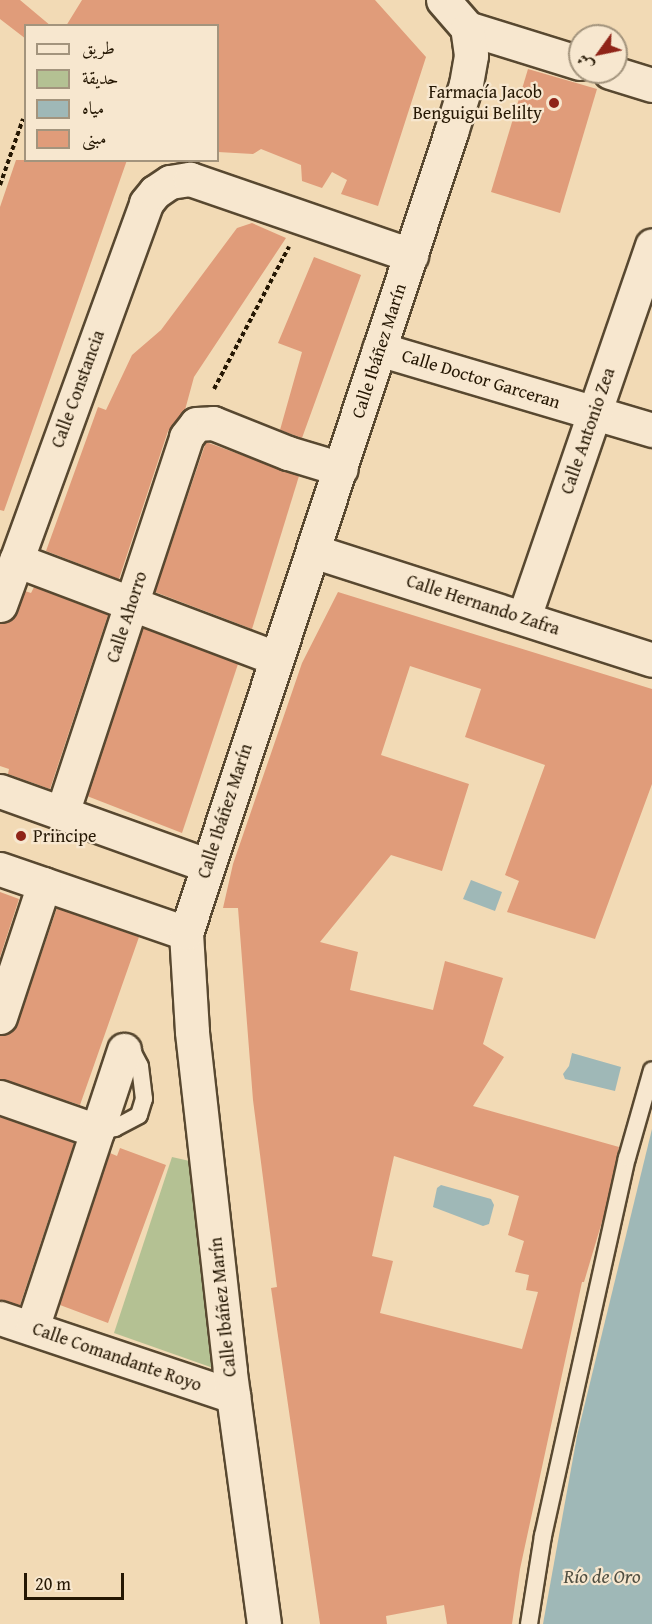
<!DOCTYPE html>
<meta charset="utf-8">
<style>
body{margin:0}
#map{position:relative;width:652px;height:1624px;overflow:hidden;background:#f2dab5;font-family:"Gentium Book Plus",Amiri,serif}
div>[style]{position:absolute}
.green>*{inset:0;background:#b4c193}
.water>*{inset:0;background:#9fb8b7}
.building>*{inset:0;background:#e09c7a}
.path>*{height:4px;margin-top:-2px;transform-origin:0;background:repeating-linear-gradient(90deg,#251703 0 4.5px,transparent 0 7.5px)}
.roads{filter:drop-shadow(2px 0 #584830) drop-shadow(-2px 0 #584830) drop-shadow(0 2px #584830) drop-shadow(0 -2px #584830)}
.lane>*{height:16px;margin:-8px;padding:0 8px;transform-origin:8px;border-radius:8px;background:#f7e7cf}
.street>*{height:33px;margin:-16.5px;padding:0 16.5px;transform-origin:16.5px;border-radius:16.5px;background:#f7e7cf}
.dots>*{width:16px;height:16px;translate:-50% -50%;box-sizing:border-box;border:3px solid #f7e7cf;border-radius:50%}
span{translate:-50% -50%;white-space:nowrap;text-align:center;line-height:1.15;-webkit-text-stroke:4.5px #f7e7cf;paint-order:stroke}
.poi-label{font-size:18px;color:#251703}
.right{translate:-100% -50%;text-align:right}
.left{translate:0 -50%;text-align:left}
.street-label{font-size:18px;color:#251703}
.water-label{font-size:20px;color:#504f42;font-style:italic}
.legend{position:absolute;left:24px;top:24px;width:195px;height:138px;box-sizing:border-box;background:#f7e7cf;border:2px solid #a3947d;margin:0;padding:8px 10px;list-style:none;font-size:18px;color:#251703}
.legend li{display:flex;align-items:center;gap:12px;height:30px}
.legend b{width:30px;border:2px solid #a3947d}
.north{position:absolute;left:568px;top:24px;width:60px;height:60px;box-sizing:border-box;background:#f7e7cf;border:2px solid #a3947d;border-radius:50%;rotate:237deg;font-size:16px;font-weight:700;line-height:24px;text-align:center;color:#251703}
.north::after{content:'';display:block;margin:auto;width:21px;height:27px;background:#8f2418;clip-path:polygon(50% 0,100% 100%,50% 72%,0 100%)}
.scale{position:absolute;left:24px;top:1573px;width:100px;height:27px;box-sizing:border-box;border:3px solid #251703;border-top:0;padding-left:8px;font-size:18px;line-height:21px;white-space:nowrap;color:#251703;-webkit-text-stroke:4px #f7e7cf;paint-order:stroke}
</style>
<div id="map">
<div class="green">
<div style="clip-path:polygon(172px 1157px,194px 1162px,216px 1369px,114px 1333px)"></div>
</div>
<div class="water">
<div style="clip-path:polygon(471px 880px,502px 892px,495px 911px,463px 899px)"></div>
<div style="clip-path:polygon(572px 1053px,621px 1067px,615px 1091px,565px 1079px,563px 1074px,569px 1066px)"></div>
<div style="clip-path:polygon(652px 1129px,652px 1624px,543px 1624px,577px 1436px)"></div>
<div style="clip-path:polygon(441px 1185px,491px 1199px,494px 1205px,489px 1224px,483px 1226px,433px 1207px,437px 1188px)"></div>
</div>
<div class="building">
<div style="clip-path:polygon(0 0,20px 0,51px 26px,26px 26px,26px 39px,0 19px)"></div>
<div style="clip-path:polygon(82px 0,375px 0,426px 57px,378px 206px,341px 194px,347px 180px,332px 172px,322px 188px,302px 181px,301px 165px,261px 149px,253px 154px,218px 152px,218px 26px,66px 26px)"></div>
<div style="clip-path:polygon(528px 69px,597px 89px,560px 213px,491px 192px)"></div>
<div style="clip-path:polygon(16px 160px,127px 160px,4px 511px,0 510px,0 207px)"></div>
<div style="clip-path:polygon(252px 223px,286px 238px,194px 377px,185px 410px,168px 431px,119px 579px,46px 551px,98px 407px,106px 410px,132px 355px,161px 330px,237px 228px)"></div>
<div style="clip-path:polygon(314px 257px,361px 275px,302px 438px,280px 430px,302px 352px,278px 343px)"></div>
<div style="clip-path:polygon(206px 442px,299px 476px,252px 629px,155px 592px)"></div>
<div style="clip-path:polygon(34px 587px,108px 615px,50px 789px,8px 774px,9px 769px,0 766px,0 623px,12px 619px,25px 591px,31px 593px)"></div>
<div style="clip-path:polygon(evenodd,338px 592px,652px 689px,652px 784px,595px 939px,507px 912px,519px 881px,505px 875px,545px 765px,465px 737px,481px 689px,410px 666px,381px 755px,469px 784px,442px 871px,391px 855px,320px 942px,358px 952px,350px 990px,433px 1010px,445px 961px,503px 978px,483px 1044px,504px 1057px,473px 1106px,619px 1147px,604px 1215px,584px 1282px,582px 1282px,520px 1569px,512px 1624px,447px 1624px,444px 1605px,386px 1616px,387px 1624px,320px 1624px,271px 1288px,277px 1287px,253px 1100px,238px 908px,223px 908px,233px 864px,302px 663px,338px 592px,394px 1156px,519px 1196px,508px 1235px,524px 1241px,515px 1272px,529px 1275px,526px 1290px,538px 1292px,522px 1349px,380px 1313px,393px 1261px,372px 1256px,394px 1156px)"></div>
<div style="clip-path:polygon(143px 628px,238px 664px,182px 833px,87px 796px)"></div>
<div style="clip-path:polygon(0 892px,19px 899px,0 957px)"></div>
<div style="clip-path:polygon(57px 908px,139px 937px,80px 1105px,0 1079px,0 1035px,12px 1031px,18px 1023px)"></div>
<div style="clip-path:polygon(0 1117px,74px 1143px,20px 1305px,0 1300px)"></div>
<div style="clip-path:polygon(120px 1148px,166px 1165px,108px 1323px,60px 1305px,110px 1153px,117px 1156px)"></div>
</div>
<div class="path">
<div style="left:0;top:185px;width:70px;rotate:-70.8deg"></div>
<div style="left:214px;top:389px;width:161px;rotate:-62.2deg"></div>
</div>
<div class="roads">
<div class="lane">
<div style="left:97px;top:1131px;width:18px;rotate:-9deg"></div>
<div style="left:115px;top:1128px;width:27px;rotate:-28deg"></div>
<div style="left:139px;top:1115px;width:17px;rotate:-73deg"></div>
<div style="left:144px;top:1099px;width:33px;rotate:-97deg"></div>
<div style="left:140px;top:1066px;width:15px;rotate:-118deg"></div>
<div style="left:133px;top:1053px;width:9px;rotate:-162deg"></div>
<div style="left:529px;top:1624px;width:89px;rotate:-81deg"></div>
<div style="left:543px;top:1536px;width:387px;rotate:-77.5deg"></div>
<div style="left:627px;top:1158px;width:91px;rotate:-74.1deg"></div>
</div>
<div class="street">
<div style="left:443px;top:0;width:37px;rotate:49deg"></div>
<div style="left:467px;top:28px;width:118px;rotate:17.2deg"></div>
<div style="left:610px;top:72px;width:44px;rotate:17.2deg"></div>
<div style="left:379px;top:349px;width:285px;rotate:16.5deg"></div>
<div style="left:313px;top:551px;width:356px;rotate:17.8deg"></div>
<div style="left:16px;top:560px;width:278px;rotate:20.7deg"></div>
<div style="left:0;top:605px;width:428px;rotate:-70deg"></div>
<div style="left:146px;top:203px;width:14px;rotate:-51deg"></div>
<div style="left:155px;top:192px;width:18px;rotate:-34deg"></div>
<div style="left:170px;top:182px;width:20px;rotate:-9deg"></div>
<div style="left:190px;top:179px;width:234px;rotate:19deg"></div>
<div style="left:524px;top:617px;width:393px;rotate:-71deg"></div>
<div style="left:0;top:791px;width:220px;rotate:19.7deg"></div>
<div style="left:62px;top:813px;width:396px;rotate:-71.7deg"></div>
<div style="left:186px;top:437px;width:16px;rotate:-52deg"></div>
<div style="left:196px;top:424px;width:17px;rotate:-3deg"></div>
<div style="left:213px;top:423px;width:81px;rotate:21.8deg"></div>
<div style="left:288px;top:453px;width:55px;rotate:16.8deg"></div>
<div style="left:0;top:869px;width:197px;rotate:19deg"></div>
<div style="left:0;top:1017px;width:140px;rotate:-71.7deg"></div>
<div style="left:0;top:1097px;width:103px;rotate:19.3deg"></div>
<div style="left:0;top:1318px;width:246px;rotate:18.5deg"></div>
<div style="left:32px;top:1328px;width:293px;rotate:-71.7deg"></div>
<div style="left:264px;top:1624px;width:255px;rotate:-97.7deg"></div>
<div style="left:230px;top:1371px;width:342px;rotate:-96.4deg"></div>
<div style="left:192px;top:1031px;width:98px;rotate:-93.5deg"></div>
<div style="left:186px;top:933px;width:844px;rotate:-71.69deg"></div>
<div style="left:451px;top:132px;width:50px;rotate:-72.6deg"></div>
<div style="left:466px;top:84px;width:29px;rotate:-80deg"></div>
<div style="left:471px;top:55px;width:27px;rotate:-98deg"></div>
</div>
</div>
<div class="dots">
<div style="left:554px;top:103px;background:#8f2418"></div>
<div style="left:21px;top:836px;background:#8f2418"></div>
</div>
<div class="poi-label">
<span class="right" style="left:542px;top:103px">Farmacía Jacob<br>Benguigui Belilty</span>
<span class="left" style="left:33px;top:836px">Principe</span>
</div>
<div class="street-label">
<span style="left:379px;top:351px;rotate:-72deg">Calle Ibáñez Marín</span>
<span style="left:481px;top:379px;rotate:17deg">Calle Doctor Garceran</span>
<span style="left:78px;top:389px;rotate:-70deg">Calle Constancia</span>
<span style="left:588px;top:431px;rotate:-71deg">Calle Antonio Zea</span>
<span style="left:483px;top:605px;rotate:18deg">Calle Hernando Zafra</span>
<span style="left:127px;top:617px;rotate:-72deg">Calle Ahorro</span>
<span style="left:225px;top:811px;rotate:-72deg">Calle Ibáñez Marín</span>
<span style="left:223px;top:1307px;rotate:-96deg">Calle Ibáñez Marín</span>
<span style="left:117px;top:1357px;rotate:19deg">Calle Comandante Royo</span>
</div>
<div class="water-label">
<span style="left:602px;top:1575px">Río de Oro</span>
</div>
<ul class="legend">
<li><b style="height:8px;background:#f7e7cf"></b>طريق</li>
<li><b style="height:16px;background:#b4c193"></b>حديقة</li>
<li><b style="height:16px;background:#9fb8b7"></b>مياه</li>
<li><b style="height:16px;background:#e09c7a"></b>مبنى</li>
</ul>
<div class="north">ش</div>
<div class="scale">20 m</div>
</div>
